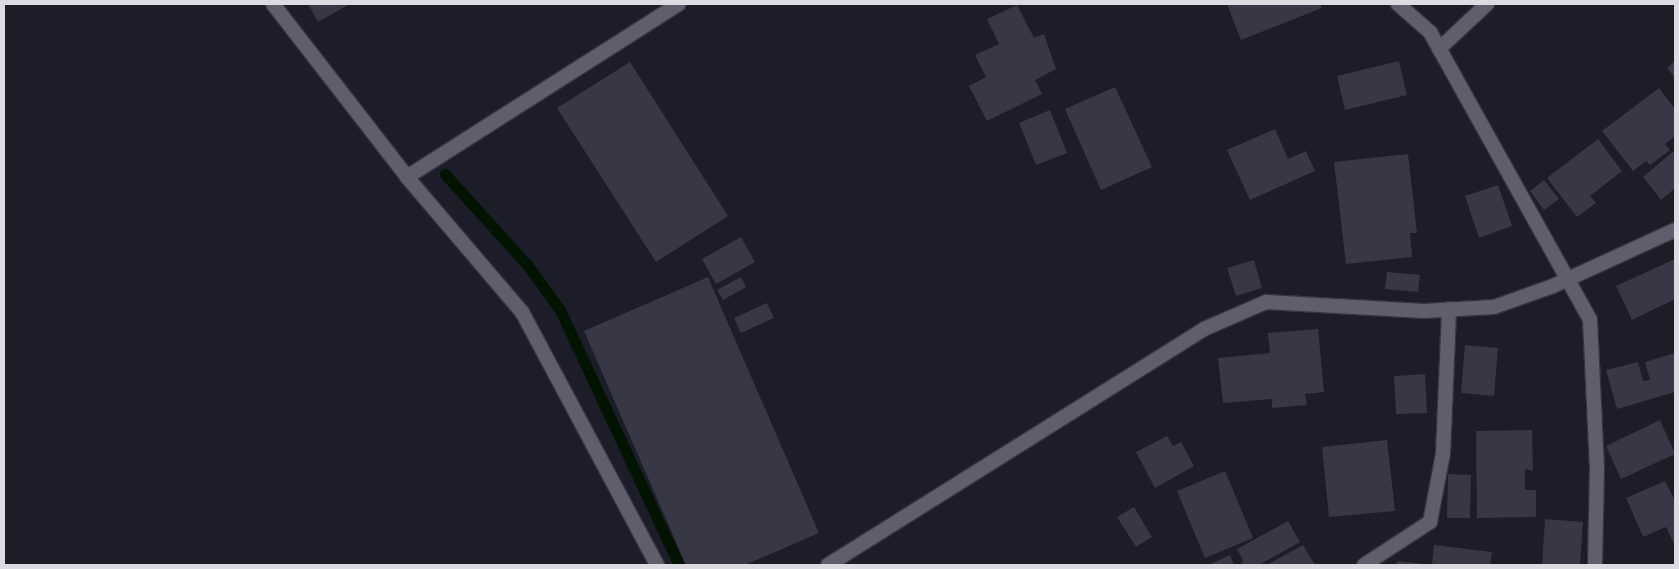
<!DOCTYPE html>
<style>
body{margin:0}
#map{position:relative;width:1679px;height:569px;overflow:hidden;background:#1d1c29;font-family:"Playfair Display",serif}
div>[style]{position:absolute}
.stream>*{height:11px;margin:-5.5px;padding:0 5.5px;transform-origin:5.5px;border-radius:5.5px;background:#001400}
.building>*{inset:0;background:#383745}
.roads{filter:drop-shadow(1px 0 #36353f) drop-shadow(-1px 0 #36353f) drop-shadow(0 1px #36353f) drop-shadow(0 -1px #36353f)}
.service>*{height:14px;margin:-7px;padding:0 7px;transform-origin:7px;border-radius:7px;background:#5e5e6d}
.minor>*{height:14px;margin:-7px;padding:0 7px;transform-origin:7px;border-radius:7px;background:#5e5e6d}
.tertiary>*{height:14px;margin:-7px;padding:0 7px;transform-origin:7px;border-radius:7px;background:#5e5e6d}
span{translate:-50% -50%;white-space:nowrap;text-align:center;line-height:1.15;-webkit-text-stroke:4px #07070c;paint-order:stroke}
.frame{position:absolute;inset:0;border:5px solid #dcdbe4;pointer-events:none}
</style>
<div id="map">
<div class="stream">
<div style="left:445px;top:174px;width:125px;rotate:47.9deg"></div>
<div style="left:529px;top:267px;width:53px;rotate:54.2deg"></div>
<div style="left:560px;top:310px;width:281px;rotate:65deg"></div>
</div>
<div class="building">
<div style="clip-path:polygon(308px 4px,350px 4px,318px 22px)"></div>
<div style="clip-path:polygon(1227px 4px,1320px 4px,1322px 8px,1241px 40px)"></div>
<div style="clip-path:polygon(1017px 5px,1034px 38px,1044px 34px,1056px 69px,1035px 80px,1042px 94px,987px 121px,969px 86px,986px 77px,975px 55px,999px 44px,987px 19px)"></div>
<div style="clip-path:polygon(1399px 61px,1407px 95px,1345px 110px,1337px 76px)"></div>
<div style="clip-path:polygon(1675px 61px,1675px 78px,1667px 68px)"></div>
<div style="clip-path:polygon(630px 62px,728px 216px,656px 262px,557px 108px)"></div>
<div style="clip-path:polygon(1115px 87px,1152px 167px,1101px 190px,1065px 109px)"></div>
<div style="clip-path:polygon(1659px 88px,1675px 109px,1675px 136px,1665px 144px,1670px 150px,1650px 165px,1646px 161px,1633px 171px,1602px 131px)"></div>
<div style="clip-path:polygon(1050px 110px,1067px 153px,1036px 165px,1019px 123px)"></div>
<div style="clip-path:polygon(1275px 129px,1288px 159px,1306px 151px,1315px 171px,1250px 200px,1227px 150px)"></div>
<div style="clip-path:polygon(1598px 139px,1622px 171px,1590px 196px,1596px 203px,1577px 217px,1547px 178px)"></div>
<div style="clip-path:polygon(1675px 150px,1675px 188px,1661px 200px,1643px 177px)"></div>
<div style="clip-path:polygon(1408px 154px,1417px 233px,1410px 233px,1412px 257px,1346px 264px,1334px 162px)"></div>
<div style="clip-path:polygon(1544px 180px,1559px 199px,1544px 210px,1530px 191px)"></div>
<div style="clip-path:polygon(1498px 185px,1512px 226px,1479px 238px,1465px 196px)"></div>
<div style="clip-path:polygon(741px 237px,755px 262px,716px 284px,702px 259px)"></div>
<div style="clip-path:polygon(1675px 259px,1675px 299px,1632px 320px,1616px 286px)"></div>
<div style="clip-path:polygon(1254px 260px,1262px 288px,1236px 296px,1227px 268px)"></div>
<div style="clip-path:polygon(1387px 272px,1420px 275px,1418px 292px,1385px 289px)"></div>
<div style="clip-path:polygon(708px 277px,819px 533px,745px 565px,686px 565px,584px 331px)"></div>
<div style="clip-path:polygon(741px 277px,746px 287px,723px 300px,717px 290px)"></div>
<div style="clip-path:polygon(767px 303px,774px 318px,741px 333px,734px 318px)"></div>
<div style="clip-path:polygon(1318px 329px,1324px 392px,1305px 394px,1307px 405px,1272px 408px,1272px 399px,1223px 403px,1218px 358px,1270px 353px,1268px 333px)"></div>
<div style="clip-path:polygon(1465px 345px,1498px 348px,1494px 396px,1461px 393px)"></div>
<div style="clip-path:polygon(1675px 353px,1675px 392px,1617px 409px,1606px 370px,1638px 362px,1643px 381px,1650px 380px,1645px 362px)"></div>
<div style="clip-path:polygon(1425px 374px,1427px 413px,1396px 414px,1394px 376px)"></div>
<div style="clip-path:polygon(1660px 420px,1675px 454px,1621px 479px,1606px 446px)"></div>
<div style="clip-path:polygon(1532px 430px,1533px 471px,1525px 469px,1525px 490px,1536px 490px,1536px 517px,1477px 518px,1476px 431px)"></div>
<div style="clip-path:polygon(1167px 436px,1173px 446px,1181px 442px,1194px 466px,1155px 488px,1136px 452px)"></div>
<div style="clip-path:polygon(1387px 440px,1395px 511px,1329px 517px,1322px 447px)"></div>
<div style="clip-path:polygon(1225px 471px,1253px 538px,1205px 558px,1177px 491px)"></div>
<div style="clip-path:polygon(1448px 474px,1471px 475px,1470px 518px,1447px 518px)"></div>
<div style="clip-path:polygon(1665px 481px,1675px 501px,1675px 546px,1666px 527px,1643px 537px,1626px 498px)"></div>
<div style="clip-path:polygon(1134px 507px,1152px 537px,1136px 547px,1117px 517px)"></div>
<div style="clip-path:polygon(1545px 519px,1583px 522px,1580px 565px,1542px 565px)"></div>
<div style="clip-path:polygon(1288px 521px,1300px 542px,1259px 565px,1241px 565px,1243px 560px,1237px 549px)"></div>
<div style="clip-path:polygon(1303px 545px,1315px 565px,1267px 565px)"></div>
<div style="clip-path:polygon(1434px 545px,1492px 552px,1490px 565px,1432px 565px)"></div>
<div style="clip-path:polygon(1230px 555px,1234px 565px,1208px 565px)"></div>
<div style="clip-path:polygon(1397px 561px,1424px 564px,1424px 565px,1396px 565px)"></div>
</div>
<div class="roads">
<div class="service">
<div style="left:1364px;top:565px;width:79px;rotate:-33.1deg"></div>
<div style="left:1430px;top:522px;width:69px;rotate:-79.2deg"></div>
<div style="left:1443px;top:454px;width:145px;rotate:-87.6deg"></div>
</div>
<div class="minor">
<div style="left:273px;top:4px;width:219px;rotate:52.2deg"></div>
<div style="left:407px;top:177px;width:177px;rotate:49.6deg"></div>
<div style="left:522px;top:312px;width:287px;rotate:61.9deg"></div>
<div style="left:1398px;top:4px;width:43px;rotate:41.2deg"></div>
<div style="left:1430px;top:32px;width:329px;rotate:60.9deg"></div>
<div style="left:1590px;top:320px;width:148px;rotate:87.3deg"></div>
<div style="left:1597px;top:468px;width:97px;rotate:91.2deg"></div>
<div style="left:1439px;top:49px;width:66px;rotate:-43.2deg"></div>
<div style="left:407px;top:177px;width:322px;rotate:-32.5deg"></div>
</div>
<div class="tertiary">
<div style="left:828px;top:565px;width:444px;rotate:-32.1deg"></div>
<div style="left:1204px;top:329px;width:68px;rotate:-23.5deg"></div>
<div style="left:1266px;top:302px;width:158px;rotate:3.3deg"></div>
<div style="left:1424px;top:311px;width:70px;rotate:-3.3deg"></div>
<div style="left:1494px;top:307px;width:63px;rotate:-19.6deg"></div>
<div style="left:1553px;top:286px;width:134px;rotate:-24.7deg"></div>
</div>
</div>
<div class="frame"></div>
</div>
